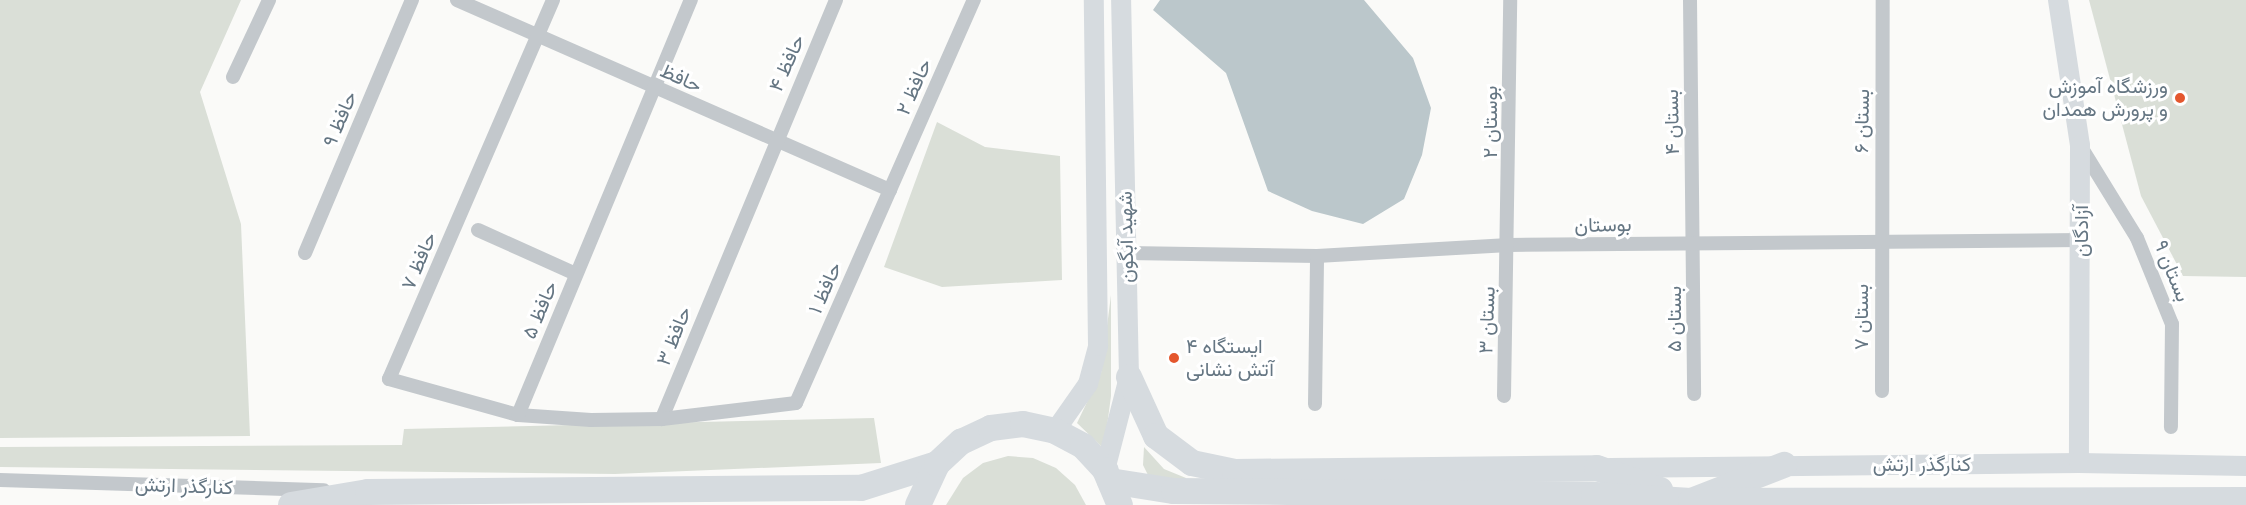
<!DOCTYPE html>
<meta charset="utf-8">
<style>
body{margin:0}
#map{position:relative;width:2246px;height:505px;overflow:hidden;background:#fafaf8;font-family:"Nunito Sans",Vazirmatn,sans-serif}
div>[style]{position:absolute}
.green>*{inset:0;background:#dadfd7}
.water>*{inset:0;background:#bbc7cb}
.street>*{height:14px;margin:-7px;padding:0 7px;transform-origin:7px;border-radius:7px;background:#c3c8cc}
.secondary>*{height:20px;margin:-10px;padding:0 10px;transform-origin:10px;border-radius:10px;background:#d6dbdf}
.highway>*{height:26px;margin:-13px;padding:0 13px;transform-origin:13px;border-radius:13px;background:#d6dbdf}
.dots>*{width:16px;height:16px;translate:-50% -50%;box-sizing:border-box;border:3px solid #fff;border-radius:50%}
span{translate:-50% -50%;white-space:nowrap;text-align:center;line-height:1.15;-webkit-text-stroke:6px #fff;paint-order:stroke}
.street-label{font-size:20px;color:#657683}
.poi-label{font-size:20px;color:#657683}
.right{translate:-100% -50%;text-align:right}
.left{translate:0 -50%;text-align:left}
</style>
<div id="map">
<div class="green">
<div style="clip-path:polygon(0 0,241px 0,200px 92px,241px 224px,250px 436px,0 438px)"></div>
<div style="clip-path:polygon(2089px 0,2246px 0,2246px 277px,2183px 276px,2141px 196px)"></div>
<div style="clip-path:polygon(937px 122px,985px 147px,1060px 156px,1062px 280px,942px 287px,884px 267px)"></div>
<div style="clip-path:polygon(1111px 295px,1111px 396px,1104px 449px,1077px 423px,1101px 373px)"></div>
<div style="clip-path:polygon(874px 418px,881px 463px,615px 474px,0 467px,0 447px,402px 445px,404px 429px)"></div>
<div style="clip-path:polygon(1144px 447px,1164px 469px,1186px 478px,1186px 482px,1148px 475px,1143px 465px)"></div>
<div style="clip-path:polygon(1008px 456px,1033px 458px,1056px 468px,1075px 485px,1086px 505px,946px 505px,963px 478px,983px 463px)"></div>
</div>
<div class="water">
<div style="clip-path:polygon(1160px 0,1364px 0,1413px 58px,1431px 108px,1422px 155px,1404px 199px,1363px 224px,1312px 211px,1268px 191px,1226px 73px,1153px 10px)"></div>
</div>
<div class="street">
<div style="left:457px;top:0;width:473px;rotate:23.7deg"></div>
<div style="left:836px;top:0;width:454px;rotate:112.6deg"></div>
<div style="left:662px;top:419px;width:135px;rotate:-6.8deg"></div>
<div style="left:796px;top:403px;width:441px;rotate:-66.2deg"></div>
<div style="left:1690px;top:0;width:394px;rotate:89.4deg"></div>
<div style="left:233px;top:77px;width:85px;rotate:-64.9deg"></div>
<div style="left:2081px;top:147px;width:107px;rotate:58.4deg"></div>
<div style="left:2137px;top:238px;width:93px;rotate:67.9deg"></div>
<div style="left:2172px;top:324px;width:103px;rotate:90.6deg"></div>
<div style="left:478px;top:230px;width:107px;rotate:24.2deg"></div>
<div style="left:305px;top:253px;width:275px;rotate:-67.1deg"></div>
<div style="left:1127px;top:253px;width:190px;rotate:0.9deg"></div>
<div style="left:1317px;top:256px;width:192px;rotate:-3.3deg"></div>
<div style="left:1509px;top:245px;width:572px;rotate:-0.5deg"></div>
<div style="left:1882px;top:391px;width:391px;rotate:-89.9deg"></div>
<div style="left:1504px;top:396px;width:396px;rotate:-89.1deg"></div>
<div style="left:1315px;top:404px;width:148px;rotate:-89.2deg"></div>
<div style="left:518px;top:415px;width:134px;rotate:-164.4deg"></div>
<div style="left:389px;top:379px;width:413px;rotate:-66.6deg"></div>
<div style="left:662px;top:419px;width:71px;rotate:179.2deg"></div>
<div style="left:591px;top:420px;width:73px;rotate:-176.1deg"></div>
<div style="left:518px;top:415px;width:450px;rotate:-67.4deg"></div>
<div style="left:0;top:480px;width:324px;rotate:1.8deg"></div>
</div>
<div class="secondary">
<div style="left:2058px;top:0;width:147px;rotate:81.4deg"></div>
<div style="left:2080px;top:145px;width:318px;rotate:90.2deg"></div>
<div style="left:1055px;top:431px;width:57px;rotate:-54.9deg"></div>
<div style="left:1088px;top:384px;width:39px;rotate:-75deg"></div>
<div style="left:1098px;top:346px;width:346px;rotate:-90.7deg"></div>
<div style="left:1610px;top:468px;width:469px;rotate:-0.6deg"></div>
<div style="left:2079px;top:463px;width:167px;rotate:1deg"></div>
<div style="left:1105px;top:470px;width:96px;rotate:-75.5deg"></div>
<div style="left:1129px;top:377px;width:377px;rotate:-91.2deg"></div>
</div>
<div class="highway">
<div style="left:1129px;top:377px;width:65px;rotate:65.4deg"></div>
<div style="left:1156px;top:436px;width:45px;rotate:36.9deg"></div>
<div style="left:1192px;top:463px;width:44px;rotate:11.8deg"></div>
<div style="left:1235px;top:472px;width:362px;rotate:-0.6deg"></div>
<div style="left:1597px;top:468px;width:67px;rotate:19.2deg"></div>
<div style="left:1110px;top:481px;width:65px;rotate:8.9deg"></div>
<div style="left:1174px;top:491px;width:420px;rotate:0.5deg"></div>
<div style="left:1594px;top:495px;width:97px;rotate:3.5deg"></div>
<div style="left:1691px;top:501px;width:100px;rotate:-21.2deg"></div>
<div style="left:1709px;top:501px;width:537px;rotate:-0.11deg"></div>
<div style="left:291px;top:505px;width:78px;rotate:-9.6deg"></div>
<div style="left:368px;top:492px;width:493px;rotate:-0.5deg"></div>
<div style="left:861px;top:488px;width:80px;rotate:-17.5deg"></div>
<div style="left:918px;top:505px;width:45px;rotate:-65.1deg"></div>
<div style="left:937px;top:464px;width:33px;rotate:-43deg"></div>
<div style="left:961px;top:442px;width:33px;rotate:-25deg"></div>
<div style="left:991px;top:428px;width:32px;rotate:-7deg"></div>
<div style="left:1023px;top:424px;width:33px;rotate:12deg"></div>
<div style="left:1055px;top:431px;width:32px;rotate:28deg"></div>
<div style="left:1083px;top:446px;width:33px;rotate:47deg"></div>
<div style="left:1105px;top:470px;width:38px;rotate:67deg"></div>
</div>
<div class="dots">
<div style="left:2180px;top:98px;background:#e4572e"></div>
<div style="left:1174px;top:358px;background:#e4572e"></div>
</div>
<div class="street-label">
<span style="left:787px;top:63px;rotate:-66deg">حافظ ۴</span>
<span style="left:681px;top:78px;rotate:24deg">حافظ</span>
<span style="left:914px;top:87px;rotate:-66deg">حافظ ۲</span>
<span style="left:340px;top:119px;rotate:-67deg">حافظ ۹</span>
<span style="left:1862px;top:121px;rotate:-89deg">بستان ۶</span>
<span style="left:1490px;top:122px;rotate:-90deg">بوستان ۲</span>
<span style="left:1672px;top:122px;rotate:-91deg">بستان ۴</span>
<span style="left:1603px;top:225px;rotate:-1deg">بوستان</span>
<span style="left:2081px;top:231px;rotate:-90deg">آزادگان</span>
<span style="left:1126px;top:237px;rotate:-91deg">شهید آبگون</span>
<span style="left:419px;top:261px;rotate:-67deg">حافظ ۷</span>
<span style="left:2172px;top:271px;rotate:68deg">بستان ۹</span>
<span style="left:825px;top:288px;rotate:-66deg">حافظ ۱</span>
<span style="left:540px;top:310px;rotate:-67deg">حافظ ۵</span>
<span style="left:1861px;top:317px;rotate:-90deg">بستان ۷</span>
<span style="left:1674px;top:319px;rotate:-90deg">بستان ۵</span>
<span style="left:1487px;top:320px;rotate:-88deg">بستان ۳</span>
<span style="left:674px;top:336px;rotate:-68deg">حافظ ۳</span>
<span style="left:1922px;top:464px">کنارگذر ارتش</span>
<span style="left:184px;top:486px;rotate:2deg">کنارگذر ارتش</span>
</div>
<div class="poi-label">
<span class="right" style="left:2168px;top:98px">ورزشگاه آموزش<br>و پرورش همدان</span>
<span class="left" style="left:1186px;top:358px">ایستگاه ۴<br>آتش نشانی</span>
</div>
</div>
